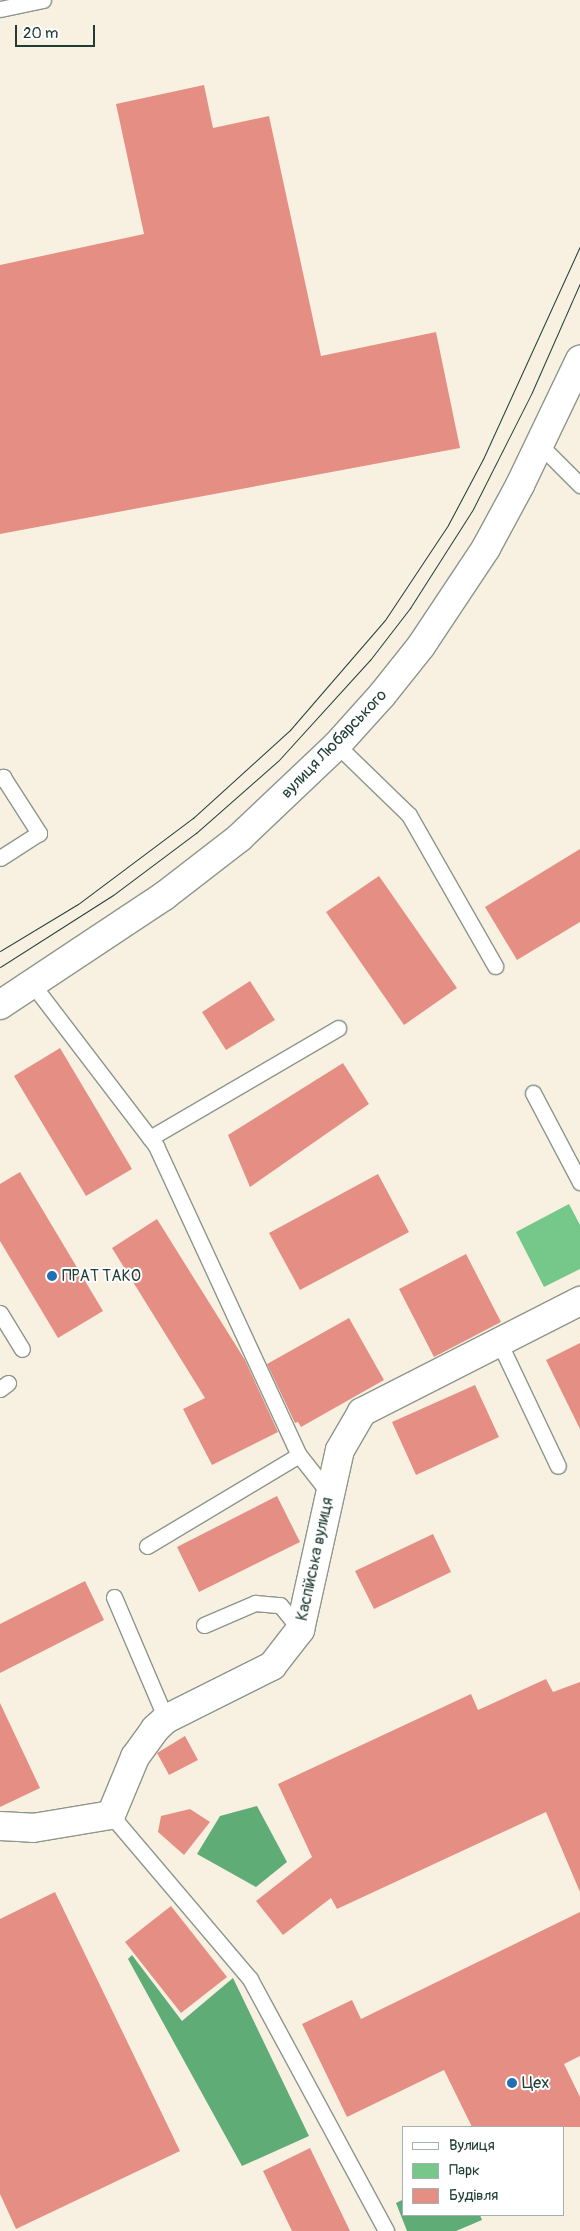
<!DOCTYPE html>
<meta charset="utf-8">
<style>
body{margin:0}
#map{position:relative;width:580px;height:2231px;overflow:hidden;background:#f8f1e2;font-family:Pangolin,sans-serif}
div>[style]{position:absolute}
.green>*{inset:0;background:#75c88a}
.forest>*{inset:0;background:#60ac76}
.building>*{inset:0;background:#e58f84}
.roads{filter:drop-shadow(1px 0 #8c978b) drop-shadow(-1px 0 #8c978b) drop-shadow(0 1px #8c978b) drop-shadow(0 -1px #8c978b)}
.service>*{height:15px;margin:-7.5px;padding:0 7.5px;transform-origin:7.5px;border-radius:7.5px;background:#fff}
.minor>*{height:28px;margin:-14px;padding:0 14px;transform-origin:14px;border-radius:14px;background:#fff}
.secondary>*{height:28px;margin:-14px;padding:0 14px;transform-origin:14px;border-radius:14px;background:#fff}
.tram>*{height:1px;margin:-0.5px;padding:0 0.5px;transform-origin:0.5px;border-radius:0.5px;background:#1f3d34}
.dots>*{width:14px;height:14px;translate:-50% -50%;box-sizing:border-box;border:2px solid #fff;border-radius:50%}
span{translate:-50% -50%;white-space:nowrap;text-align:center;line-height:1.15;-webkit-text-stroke:4px #fff;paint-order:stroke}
.street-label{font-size:16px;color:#1f3d34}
.poi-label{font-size:16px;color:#1f3d34}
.left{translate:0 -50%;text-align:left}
.legend{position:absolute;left:402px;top:2126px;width:162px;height:90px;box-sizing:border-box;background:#fff;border:1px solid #a5b1ae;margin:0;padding:6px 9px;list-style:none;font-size:15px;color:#1f3d34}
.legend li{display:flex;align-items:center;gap:10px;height:25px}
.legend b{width:25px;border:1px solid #a5b1ae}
.scale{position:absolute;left:15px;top:25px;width:80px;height:22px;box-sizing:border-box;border:2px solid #1f3d34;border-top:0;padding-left:6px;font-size:15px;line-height:18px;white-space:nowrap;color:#1f3d34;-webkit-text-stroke:4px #fff;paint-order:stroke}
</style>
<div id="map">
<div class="green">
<div style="clip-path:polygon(569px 1204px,580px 1225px,580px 1269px,544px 1287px,516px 1232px)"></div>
</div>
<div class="forest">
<div style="clip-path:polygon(257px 1806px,287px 1862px,256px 1887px,197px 1854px,220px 1816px)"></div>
<div style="clip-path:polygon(132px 1955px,182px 2021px,233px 1978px,309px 2136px,242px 2166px,128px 1959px)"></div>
<div style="clip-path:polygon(404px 2199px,404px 2215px,480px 2215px,482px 2220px,456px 2231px,407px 2231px,396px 2203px)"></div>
</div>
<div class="building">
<div style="clip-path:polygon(204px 85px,213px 128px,269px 116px,321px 356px,436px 332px,460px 448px,0 534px,0 265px,144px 234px,116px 104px)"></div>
<div style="clip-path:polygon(580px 849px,580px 922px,517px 960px,485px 907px)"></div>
<div style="clip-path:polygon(379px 876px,457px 988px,404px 1025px,326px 912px)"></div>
<div style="clip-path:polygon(250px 981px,275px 1020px,226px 1050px,202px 1012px)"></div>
<div style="clip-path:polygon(60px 1048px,132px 1169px,86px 1196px,14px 1076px)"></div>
<div style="clip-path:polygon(343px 1063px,369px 1104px,250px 1187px,228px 1135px)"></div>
<div style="clip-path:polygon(20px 1172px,103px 1311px,58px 1338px,0 1241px,0 1184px)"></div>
<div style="clip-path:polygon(378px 1174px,409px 1232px,300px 1290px,269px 1233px)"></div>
<div style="clip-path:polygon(157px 1219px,245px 1360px,278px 1432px,212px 1465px,183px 1409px,205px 1398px,112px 1248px)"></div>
<div style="clip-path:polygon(466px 1254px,501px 1322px,434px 1357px,399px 1289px)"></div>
<div style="clip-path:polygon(349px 1318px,384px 1380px,301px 1427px,298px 1422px,295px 1423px,267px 1364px)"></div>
<div style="clip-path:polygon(580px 1343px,580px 1429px,546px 1360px)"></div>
<div style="clip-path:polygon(475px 1385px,499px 1437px,416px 1475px,392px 1422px)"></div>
<div style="clip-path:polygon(277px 1496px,300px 1542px,199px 1592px,177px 1547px)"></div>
<div style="clip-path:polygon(433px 1534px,451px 1572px,374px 1609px,355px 1571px)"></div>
<div style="clip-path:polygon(85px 1581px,104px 1620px,0 1673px,0 1624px)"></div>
<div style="clip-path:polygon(546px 1679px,553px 1692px,580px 1682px,580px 1892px,546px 1812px,337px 1909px,331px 1898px,283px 1935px,256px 1901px,312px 1857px,278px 1784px,471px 1694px,478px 1710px)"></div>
<div style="clip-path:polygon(0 1703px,40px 1788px,0 1807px)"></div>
<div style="clip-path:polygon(185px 1736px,198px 1760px,169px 1775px,157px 1753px)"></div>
<div style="clip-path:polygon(190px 1809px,210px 1822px,184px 1855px,158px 1832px,161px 1816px)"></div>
<div style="clip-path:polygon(55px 1892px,180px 2151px,16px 2229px,0 2194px,0 1919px)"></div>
<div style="clip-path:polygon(171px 1906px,227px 1977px,181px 2013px,125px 1942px)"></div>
<div style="clip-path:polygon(580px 1912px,580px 2056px,564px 2064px,580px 2097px,580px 2127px,472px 2127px,444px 2070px,347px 2117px,302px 2024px,352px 2000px,361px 2019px)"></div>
<div style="clip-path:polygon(310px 2148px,350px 2231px,292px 2231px,263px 2171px)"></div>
</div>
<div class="roads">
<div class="service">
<div style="left:0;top:9px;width:44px;rotate:-11.8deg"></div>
<div style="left:540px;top:445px;width:57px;rotate:45deg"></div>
<div style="left:337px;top:745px;width:100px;rotate:44.2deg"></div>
<div style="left:409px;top:815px;width:174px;rotate:60.3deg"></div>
<div style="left:0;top:779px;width:4px;rotate:-34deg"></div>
<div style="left:3px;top:777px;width:67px;rotate:57.3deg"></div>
<div style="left:39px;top:833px;width:46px;rotate:147.3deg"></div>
<div style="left:33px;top:985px;width:203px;rotate:52.6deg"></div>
<div style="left:156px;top:1146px;width:340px;rotate:65.2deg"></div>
<div style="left:299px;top:1455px;width:47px;rotate:51.9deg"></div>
<div style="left:533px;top:1093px;width:101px;rotate:62.2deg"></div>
<div style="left:150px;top:1138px;width:218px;rotate:-30.3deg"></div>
<div style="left:0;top:1313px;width:42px;rotate:58.6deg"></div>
<div style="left:499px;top:1342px;width:137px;rotate:64.6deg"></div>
<div style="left:0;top:1389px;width:10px;rotate:-37deg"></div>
<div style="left:147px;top:1546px;width:177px;rotate:-30.9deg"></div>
<div style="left:114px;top:1597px;width:133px;rotate:66.9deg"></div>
<div style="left:204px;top:1625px;width:56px;rotate:-23.3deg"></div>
<div style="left:255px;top:1603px;width:25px;rotate:5deg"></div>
<div style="left:280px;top:1605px;width:32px;rotate:51deg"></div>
<div style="left:111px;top:1815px;width:215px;rotate:49.7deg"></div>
<div style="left:250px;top:1979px;width:286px;rotate:61.6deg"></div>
</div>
<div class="minor">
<div style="left:0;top:1826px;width:33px;rotate:3deg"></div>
<div style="left:33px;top:1828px;width:79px;rotate:-9.5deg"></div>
<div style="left:111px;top:1815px;width:63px;rotate:-67.5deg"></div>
<div style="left:135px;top:1757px;width:34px;rotate:-54deg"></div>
<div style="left:155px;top:1729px;width:15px;rotate:-42deg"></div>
<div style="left:166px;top:1719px;width:119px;rotate:-26.6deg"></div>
<div style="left:272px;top:1666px;width:46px;rotate:-52.1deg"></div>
<div style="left:300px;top:1630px;width:184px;rotate:-77.5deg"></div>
<div style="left:340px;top:1450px;width:44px;rotate:-59.9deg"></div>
<div style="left:362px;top:1412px;width:245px;rotate:-27deg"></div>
</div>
<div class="secondary">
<div style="left:0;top:1005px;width:197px;rotate:-33.6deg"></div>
<div style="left:164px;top:896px;width:95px;rotate:-37.7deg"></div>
<div style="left:239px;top:838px;width:135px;rotate:-43.5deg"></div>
<div style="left:337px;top:745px;width:67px;rotate:-48deg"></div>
<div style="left:382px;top:695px;width:63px;rotate:-51.5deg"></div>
<div style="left:421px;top:646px;width:118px;rotate:-56.4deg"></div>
<div style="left:486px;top:548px;width:72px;rotate:-61.6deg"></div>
<div style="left:520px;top:485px;width:139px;rotate:-64.4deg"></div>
</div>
</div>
<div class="tram">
<div style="left:0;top:951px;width:91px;rotate:-31.1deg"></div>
<div style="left:78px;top:904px;width:144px;rotate:-36.8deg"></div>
<div style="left:193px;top:818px;width:131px;rotate:-42.2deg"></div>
<div style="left:290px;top:730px;width:145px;rotate:-49.2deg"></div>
<div style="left:385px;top:620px;width:114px;rotate:-56.4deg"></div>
<div style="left:448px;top:525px;width:75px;rotate:-62.1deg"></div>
<div style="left:483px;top:459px;width:234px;rotate:-65.5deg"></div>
<div style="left:0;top:967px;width:134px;rotate:-32.5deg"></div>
<div style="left:113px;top:895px;width:104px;rotate:-36.8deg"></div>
<div style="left:196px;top:833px;width:109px;rotate:-41.3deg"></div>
<div style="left:278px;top:761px;width:137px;rotate:-47.7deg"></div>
<div style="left:370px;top:660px;width:66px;rotate:-52.4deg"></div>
<div style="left:410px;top:608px;width:117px;rotate:-57.5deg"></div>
<div style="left:473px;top:509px;width:131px;rotate:-63.2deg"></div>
<div style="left:532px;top:392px;width:119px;rotate:-66.2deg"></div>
</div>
<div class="dots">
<div style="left:52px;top:1276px;background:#1f6fb2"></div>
<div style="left:512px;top:2083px;background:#1f6fb2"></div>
</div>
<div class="street-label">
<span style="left:334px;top:744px;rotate:-46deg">вулиця Любарського</span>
<span style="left:315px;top:1559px;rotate:-78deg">Каспійська вулиця</span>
</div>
<div class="poi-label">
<span class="left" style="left:62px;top:1276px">ПРАТ ТАКО</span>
<span class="left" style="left:522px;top:2083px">Цех</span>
</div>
<ul class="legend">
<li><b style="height:6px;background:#fff"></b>Вулиця</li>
<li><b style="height:14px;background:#75c88a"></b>Парк</li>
<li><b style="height:14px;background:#e58f84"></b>Будівля</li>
</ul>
<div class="scale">20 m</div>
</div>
